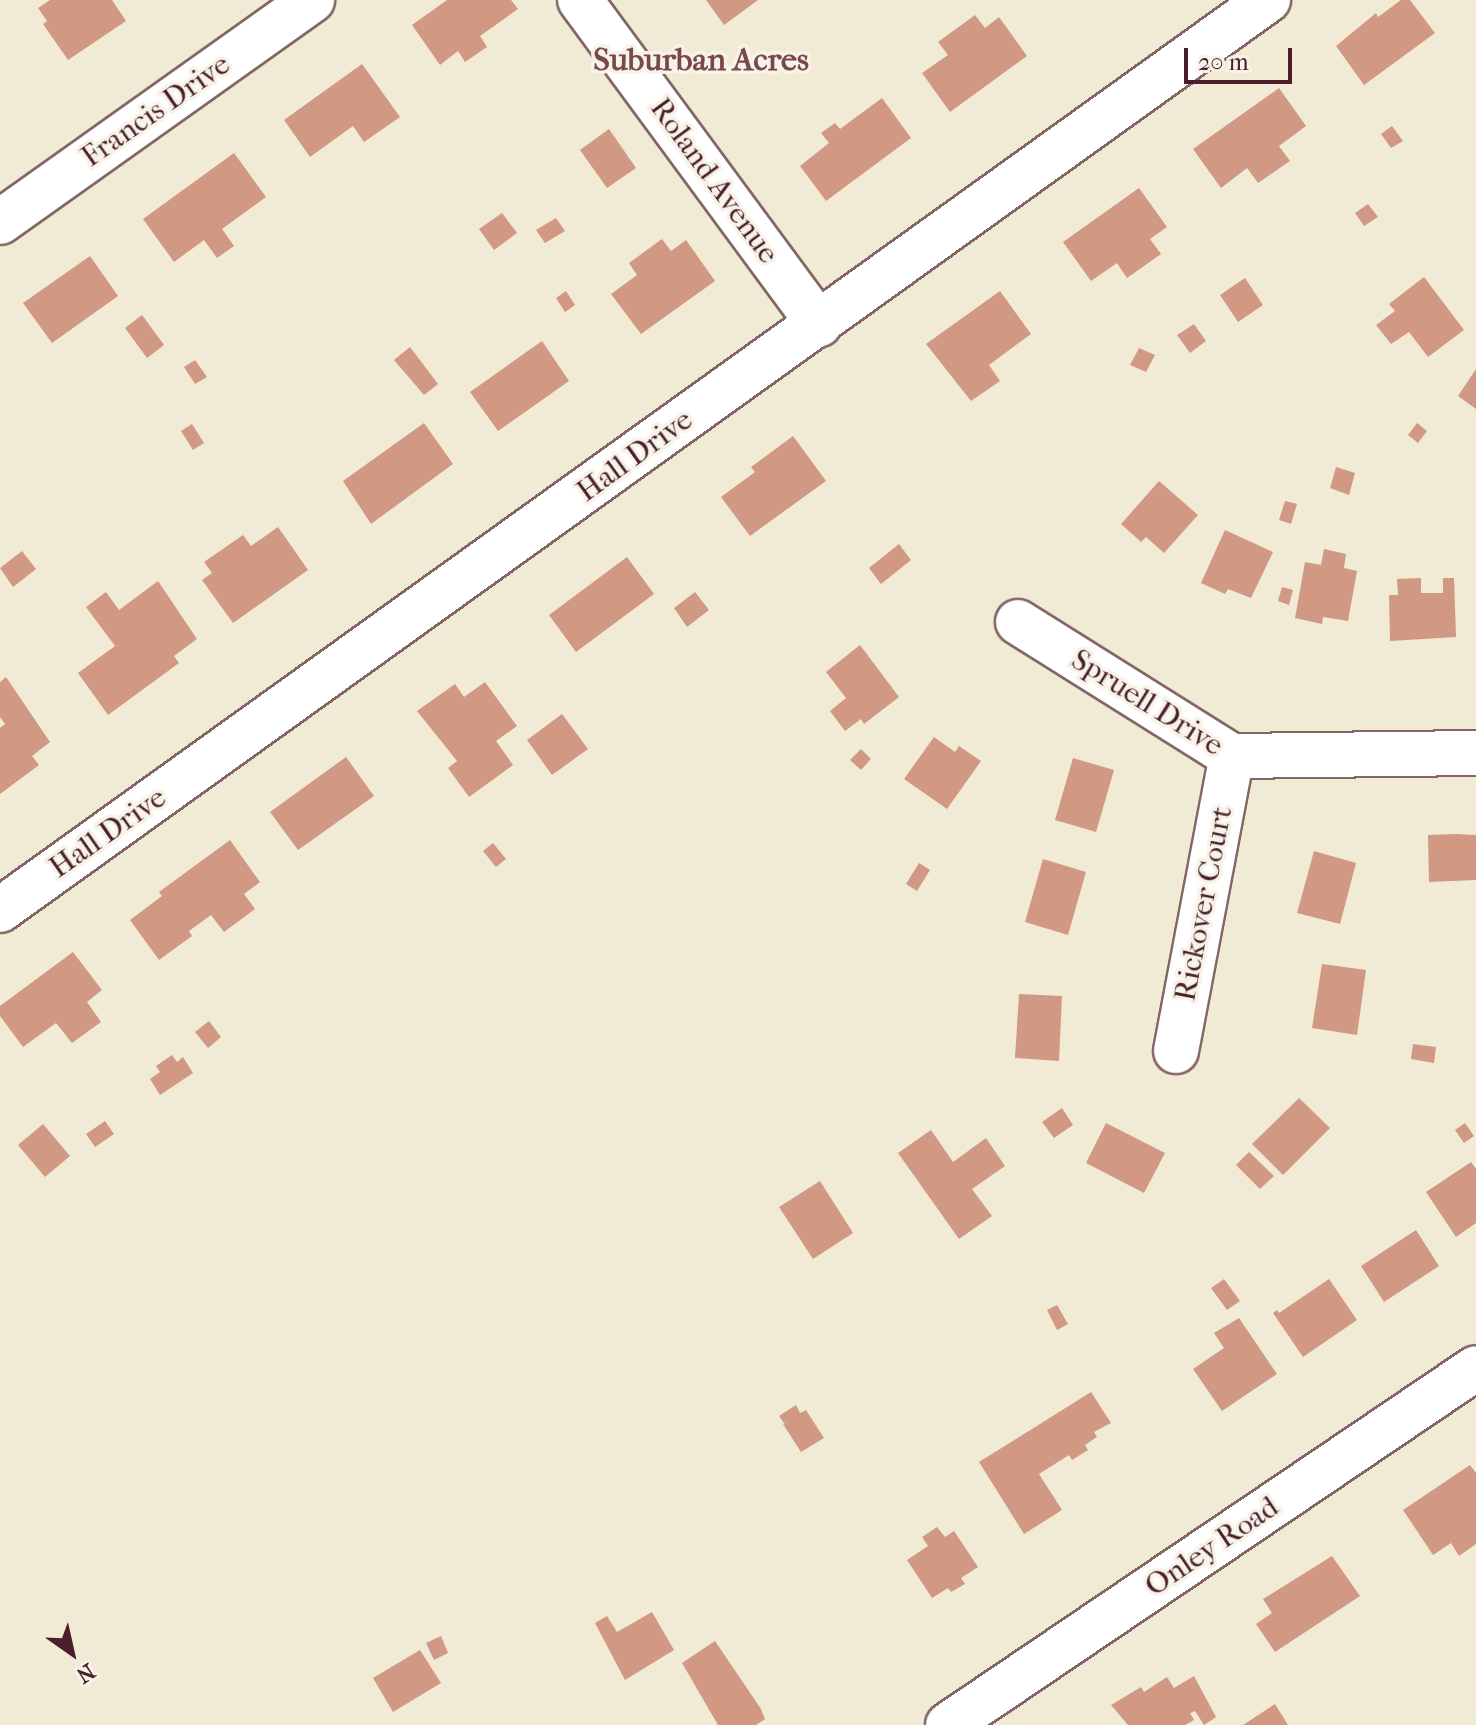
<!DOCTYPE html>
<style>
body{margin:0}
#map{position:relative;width:1476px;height:1725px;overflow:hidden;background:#f1ebd5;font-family:"IM FELL French Canon",serif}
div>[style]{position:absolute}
.building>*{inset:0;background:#d19883}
.roads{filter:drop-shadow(2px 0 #846666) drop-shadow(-2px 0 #846666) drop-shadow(0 2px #846666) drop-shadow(0 -2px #846666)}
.minor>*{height:44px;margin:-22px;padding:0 22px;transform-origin:22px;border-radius:22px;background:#fff}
span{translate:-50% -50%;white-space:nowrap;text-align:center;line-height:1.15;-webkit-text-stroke:7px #f7f3e8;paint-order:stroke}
.street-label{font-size:30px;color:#4a1f2b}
.neighbourhood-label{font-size:32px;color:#79494a;font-weight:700}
.north{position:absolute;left:32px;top:1613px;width:80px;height:80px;-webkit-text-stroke:6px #f7f3e8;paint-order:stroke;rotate:146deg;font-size:22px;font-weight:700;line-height:32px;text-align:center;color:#4a1f2b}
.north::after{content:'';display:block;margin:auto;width:28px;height:36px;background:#4a1f2b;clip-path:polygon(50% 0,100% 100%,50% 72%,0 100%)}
.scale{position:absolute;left:1184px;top:48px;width:108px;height:36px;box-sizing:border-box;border:4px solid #4a1f2b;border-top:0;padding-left:10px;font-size:24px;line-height:28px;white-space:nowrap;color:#4a1f2b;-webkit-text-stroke:6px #f7f3e8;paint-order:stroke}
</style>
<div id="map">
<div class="building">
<div style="clip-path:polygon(50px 0,112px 0,126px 21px,68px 60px,43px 24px,47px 21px,38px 8px)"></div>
<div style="clip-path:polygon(447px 0,511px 0,518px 9px,480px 36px,487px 47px,465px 62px,458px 51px,440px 65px,412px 25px)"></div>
<div style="clip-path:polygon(706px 0,758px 0,724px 25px)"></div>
<div style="clip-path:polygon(1401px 0,1410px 0,1435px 33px,1364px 85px,1336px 46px,1376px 13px,1378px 17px)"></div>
<div style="clip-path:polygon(975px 15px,985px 28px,999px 17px,1027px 56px,950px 112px,922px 73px,948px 55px,938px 42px)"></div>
<div style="clip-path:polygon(362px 64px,400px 117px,364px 142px,353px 126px,310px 157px,284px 120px)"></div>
<div style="clip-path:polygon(1279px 88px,1306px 126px,1279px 146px,1290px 161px,1258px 183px,1247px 168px,1221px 188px,1193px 149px)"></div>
<div style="clip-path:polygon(882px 98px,911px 138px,826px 201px,800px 166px,829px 143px,821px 133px,835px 123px,840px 129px)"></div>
<div style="clip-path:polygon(1392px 126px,1403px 141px,1391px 148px,1381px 134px)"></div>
<div style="clip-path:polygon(609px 129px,636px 168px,607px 188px,580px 150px)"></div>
<div style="clip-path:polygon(234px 153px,266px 197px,222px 229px,234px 246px,217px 258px,204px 240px,174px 262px,143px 219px)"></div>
<div style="clip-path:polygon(1139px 188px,1167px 227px,1150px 239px,1161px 254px,1127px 278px,1117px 263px,1091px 281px,1063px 242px)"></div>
<div style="clip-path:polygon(1368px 204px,1378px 217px,1364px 226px,1355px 213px)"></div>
<div style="clip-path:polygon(502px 213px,517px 233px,494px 250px,479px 229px)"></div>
<div style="clip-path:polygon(556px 218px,565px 231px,545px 243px,536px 230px)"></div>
<div style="clip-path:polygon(662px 239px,671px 251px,686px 240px,715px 281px,641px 334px,611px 294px,637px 275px,629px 263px)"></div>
<div style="clip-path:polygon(90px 256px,118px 296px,52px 343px,23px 303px)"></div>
<div style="clip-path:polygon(1424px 277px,1464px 330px,1428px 357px,1409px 332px,1391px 344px,1376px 325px,1395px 311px,1389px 304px)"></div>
<div style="clip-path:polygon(1245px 278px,1263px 305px,1238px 322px,1220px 295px)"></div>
<div style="clip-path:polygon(566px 291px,575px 305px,565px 312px,556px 298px)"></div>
<div style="clip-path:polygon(1000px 291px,1031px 334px,989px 365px,1000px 381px,971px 401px,926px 344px)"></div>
<div style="clip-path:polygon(142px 315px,164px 345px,147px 358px,125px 328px)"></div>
<div style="clip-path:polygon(1194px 324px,1206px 341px,1190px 353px,1177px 335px)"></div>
<div style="clip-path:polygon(542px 341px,569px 381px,498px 431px,470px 392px)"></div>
<div style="clip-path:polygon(410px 347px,438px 384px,424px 395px,394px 360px)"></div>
<div style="clip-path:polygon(1139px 348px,1155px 355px,1146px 372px,1130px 365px)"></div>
<div style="clip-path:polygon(195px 360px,207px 377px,195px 384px,184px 367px)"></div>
<div style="clip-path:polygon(1476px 369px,1476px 409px,1458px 396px)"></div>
<div style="clip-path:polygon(424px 423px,453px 464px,371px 524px,343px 481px)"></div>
<div style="clip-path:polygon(1417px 423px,1427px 431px,1418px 443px,1408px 435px)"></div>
<div style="clip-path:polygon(192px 424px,204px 443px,193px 450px,181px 431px)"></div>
<div style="clip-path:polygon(793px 436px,826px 481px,750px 536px,721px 497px,755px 472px,751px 467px)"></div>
<div style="clip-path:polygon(1336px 467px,1355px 473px,1349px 495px,1330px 488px)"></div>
<div style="clip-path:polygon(1159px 481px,1198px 515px,1164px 553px,1146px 537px,1141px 542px,1121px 524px)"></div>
<div style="clip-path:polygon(1285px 501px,1297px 504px,1291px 524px,1279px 520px)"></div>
<div style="clip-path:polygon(278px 527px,308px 570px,233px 623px,202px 580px,212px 573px,204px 562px,243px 535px,251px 546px)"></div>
<div style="clip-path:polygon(1225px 530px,1273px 552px,1251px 598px,1228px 589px,1225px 594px,1201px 583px)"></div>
<div style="clip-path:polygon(899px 544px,911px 560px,881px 584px,869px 568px)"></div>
<div style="clip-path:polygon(1324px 549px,1346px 554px,1344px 568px,1357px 571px,1348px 621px,1323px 617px,1322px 624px,1295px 618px,1305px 562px,1321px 565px)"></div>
<div style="clip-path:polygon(22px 551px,36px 569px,13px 587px,0 568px)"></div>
<div style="clip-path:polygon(627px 557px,654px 594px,576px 652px,549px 615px)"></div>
<div style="clip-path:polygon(1421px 578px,1421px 593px,1443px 593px,1443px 578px,1454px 578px,1456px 637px,1390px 641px,1389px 595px,1398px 595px,1397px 579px)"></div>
<div style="clip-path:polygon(158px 581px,197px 639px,174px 656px,179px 663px,108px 715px,78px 673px,115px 646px,86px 607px,106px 592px,119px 610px)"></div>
<div style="clip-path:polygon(1282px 587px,1293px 590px,1289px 605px,1278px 601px)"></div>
<div style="clip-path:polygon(695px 592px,709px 610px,687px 627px,674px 608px)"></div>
<div style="clip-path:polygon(860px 645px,899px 697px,864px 724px,861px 719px,845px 731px,830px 711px,846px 698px,826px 672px)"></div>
<div style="clip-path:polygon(6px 677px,50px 742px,32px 756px,39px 765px,0 794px,0 728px,5px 724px,0 717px,0 682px)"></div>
<div style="clip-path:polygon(485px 682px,517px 726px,496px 741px,513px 765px,469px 797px,448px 768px,457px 761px,417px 711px,455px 684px,464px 697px)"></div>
<div style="clip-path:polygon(562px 714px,588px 749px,552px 775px,527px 740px)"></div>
<div style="clip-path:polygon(934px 737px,955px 752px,959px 746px,981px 761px,947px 809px,904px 779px)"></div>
<div style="clip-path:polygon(861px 749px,871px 759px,861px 770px,850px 760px)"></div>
<div style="clip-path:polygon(346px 757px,374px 796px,298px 850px,270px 812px)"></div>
<div style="clip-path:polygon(1073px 758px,1114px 770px,1096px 832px,1055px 820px)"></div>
<div style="clip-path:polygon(1456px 834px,1476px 835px,1476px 880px,1429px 882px,1428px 835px)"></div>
<div style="clip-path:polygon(230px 840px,260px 882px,244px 894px,255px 909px,224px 932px,211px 915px,189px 931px,192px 936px,159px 960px,130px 920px,162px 896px,159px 892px)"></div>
<div style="clip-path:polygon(493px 843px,506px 859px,496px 867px,483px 851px)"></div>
<div style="clip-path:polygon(1314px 851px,1356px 863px,1340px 924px,1297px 913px)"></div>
<div style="clip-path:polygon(1043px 859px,1086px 872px,1068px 935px,1025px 922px)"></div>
<div style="clip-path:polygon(919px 863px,930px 870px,917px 891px,906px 884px)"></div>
<div style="clip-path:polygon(73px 952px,102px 990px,87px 1002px,101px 1022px,72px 1043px,56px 1023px,23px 1047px,0 1016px,0 1006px)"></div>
<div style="clip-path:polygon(1322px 964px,1366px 970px,1357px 1035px,1312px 1028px)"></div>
<div style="clip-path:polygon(1019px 994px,1062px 996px,1059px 1061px,1015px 1058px)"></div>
<div style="clip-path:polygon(209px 1021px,221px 1037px,208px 1048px,195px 1032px)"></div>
<div style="clip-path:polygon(1413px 1044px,1436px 1047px,1434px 1063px,1411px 1059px)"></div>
<div style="clip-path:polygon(172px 1055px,177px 1062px,183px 1057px,193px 1073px,160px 1095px,150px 1079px,160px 1072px,156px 1066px)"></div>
<div style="clip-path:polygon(1299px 1098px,1330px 1128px,1283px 1175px,1252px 1144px)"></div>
<div style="clip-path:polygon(1062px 1108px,1073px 1125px,1054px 1138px,1042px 1122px)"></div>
<div style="clip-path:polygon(105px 1121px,114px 1134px,95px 1147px,86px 1134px)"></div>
<div style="clip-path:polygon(1106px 1123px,1165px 1153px,1144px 1193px,1086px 1163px)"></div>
<div style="clip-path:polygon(1465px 1123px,1474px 1136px,1464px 1143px,1455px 1130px)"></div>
<div style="clip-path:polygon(43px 1124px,70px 1156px,45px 1177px,18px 1145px)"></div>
<div style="clip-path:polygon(931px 1130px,953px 1162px,986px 1138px,1005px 1166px,972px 1189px,992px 1216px,959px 1239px,898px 1153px)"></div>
<div style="clip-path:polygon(1249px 1152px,1274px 1176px,1260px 1189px,1236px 1165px)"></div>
<div style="clip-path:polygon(1471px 1162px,1476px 1169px,1476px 1223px,1456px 1237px,1426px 1192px)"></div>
<div style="clip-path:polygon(820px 1181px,853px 1233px,813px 1259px,779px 1207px)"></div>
<div style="clip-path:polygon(1416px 1230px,1439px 1266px,1384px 1302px,1361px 1266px)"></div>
<div style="clip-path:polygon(1224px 1279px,1240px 1301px,1227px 1310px,1211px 1288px)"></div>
<div style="clip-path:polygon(1329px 1279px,1357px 1320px,1303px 1357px,1273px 1313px,1277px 1310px,1279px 1313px)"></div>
<div style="clip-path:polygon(1057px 1305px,1068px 1324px,1057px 1330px,1047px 1310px)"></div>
<div style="clip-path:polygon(1239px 1318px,1277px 1374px,1222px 1411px,1193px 1369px,1224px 1348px,1214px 1333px)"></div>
<div style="clip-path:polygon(1091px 1392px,1111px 1423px,1094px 1432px,1097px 1437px,1085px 1445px,1088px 1450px,1072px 1460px,1069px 1455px,1039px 1474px,1062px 1510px,1024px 1534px,979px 1462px)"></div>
<div style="clip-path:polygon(796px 1405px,800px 1413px,806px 1410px,824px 1438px,801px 1452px,783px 1424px,793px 1418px,784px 1423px,779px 1416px)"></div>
<div style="clip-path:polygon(1470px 1465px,1476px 1473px,1476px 1544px,1459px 1556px,1451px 1543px,1433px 1555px,1403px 1510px)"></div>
<div style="clip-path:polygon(937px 1527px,945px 1537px,954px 1531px,978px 1567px,961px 1578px,965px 1584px,951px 1592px,948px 1588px,932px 1598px,907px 1560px,928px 1546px,922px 1537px)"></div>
<div style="clip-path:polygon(1332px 1556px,1360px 1596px,1275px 1652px,1256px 1624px,1272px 1613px,1263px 1599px)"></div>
<div style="clip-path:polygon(652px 1612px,674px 1650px,625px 1680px,595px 1623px,607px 1616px,617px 1632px)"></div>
<div style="clip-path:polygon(441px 1636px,448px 1653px,434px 1660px,426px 1643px)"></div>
<div style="clip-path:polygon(715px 1641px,761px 1709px,765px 1719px,756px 1725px,718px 1725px,682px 1663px)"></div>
<div style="clip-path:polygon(420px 1650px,441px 1683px,393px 1712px,373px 1678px)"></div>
<div style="clip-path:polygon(1194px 1676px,1216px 1717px,1204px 1725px,1195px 1711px,1190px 1713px,1194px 1720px,1185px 1725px,1128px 1725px,1111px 1705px,1141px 1687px,1144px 1692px,1167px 1677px,1174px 1688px)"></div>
<div style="clip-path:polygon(1275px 1704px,1288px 1725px,1243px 1725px)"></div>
</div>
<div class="roads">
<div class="minor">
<div style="left:580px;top:0;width:403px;rotate:53.6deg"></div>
<div style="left:0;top:222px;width:383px;rotate:-35.4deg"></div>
<div style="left:1018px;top:622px;width:252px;rotate:32.1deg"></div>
<div style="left:1232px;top:756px;width:244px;rotate:-0.7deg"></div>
<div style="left:0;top:910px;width:1561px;rotate:-35.67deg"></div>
<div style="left:1176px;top:1051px;width:300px;rotate:-79.3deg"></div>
<div style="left:948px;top:1725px;width:637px;rotate:-34.06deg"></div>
</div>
</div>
<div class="street-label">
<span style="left:156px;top:111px;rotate:-35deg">Francis Drive</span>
<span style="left:714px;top:181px;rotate:54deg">Roland Avenue</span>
<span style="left:635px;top:456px;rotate:-36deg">Hall Drive</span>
<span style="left:1147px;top:703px;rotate:32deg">Spruell Drive</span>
<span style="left:108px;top:833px;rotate:-35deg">Hall Drive</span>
<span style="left:1204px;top:904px;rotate:-79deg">Rickover Court</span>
<span style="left:1212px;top:1547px;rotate:-34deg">Onley Road</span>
</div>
<div class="neighbourhood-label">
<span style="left:701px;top:60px">Suburban Acres</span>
</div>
<div class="north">N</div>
<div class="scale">20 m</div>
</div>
